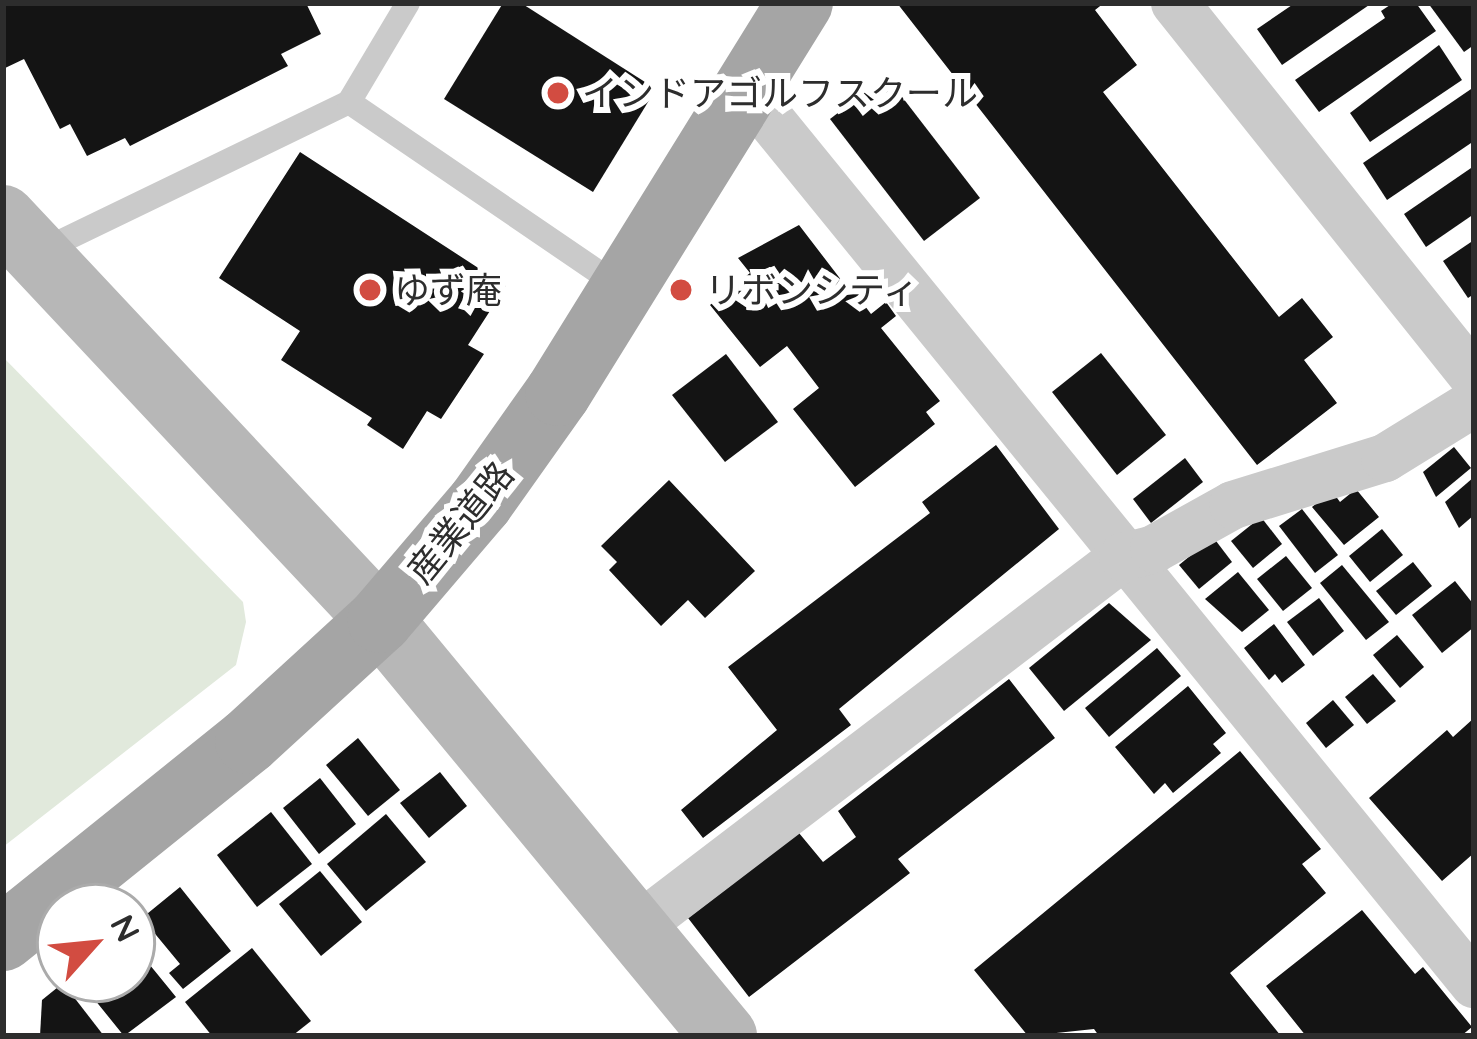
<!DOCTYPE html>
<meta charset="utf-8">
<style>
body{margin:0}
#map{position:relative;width:1477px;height:1039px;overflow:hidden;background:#fff;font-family:Quicksand,"Noto Sans JP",sans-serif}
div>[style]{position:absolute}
.green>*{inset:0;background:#e1e9dc}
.building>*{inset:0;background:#141414}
.lane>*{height:24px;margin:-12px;padding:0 12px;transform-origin:12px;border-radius:12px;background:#cacaca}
.street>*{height:48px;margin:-24px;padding:0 24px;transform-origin:24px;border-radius:24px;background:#cacaca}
.secondary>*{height:66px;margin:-33px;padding:0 33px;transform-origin:33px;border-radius:33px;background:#b7b7b7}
.primary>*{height:66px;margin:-33px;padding:0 33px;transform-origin:33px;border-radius:33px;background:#a5a5a5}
.dots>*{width:33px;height:33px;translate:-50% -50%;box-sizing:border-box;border:6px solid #fff;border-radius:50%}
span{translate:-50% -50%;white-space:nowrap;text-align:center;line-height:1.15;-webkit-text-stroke:12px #fff;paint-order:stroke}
.poi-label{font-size:36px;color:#2d2d2d}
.left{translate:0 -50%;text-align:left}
.street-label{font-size:36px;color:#2d2d2d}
.frame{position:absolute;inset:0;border:6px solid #2d2d2d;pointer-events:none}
.north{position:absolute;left:36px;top:883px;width:120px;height:120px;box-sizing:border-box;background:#fff;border:3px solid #ababab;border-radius:50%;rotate:63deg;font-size:33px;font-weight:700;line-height:48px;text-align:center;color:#2d2d2d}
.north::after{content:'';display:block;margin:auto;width:42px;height:54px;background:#d24c41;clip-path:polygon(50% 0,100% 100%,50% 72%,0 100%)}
</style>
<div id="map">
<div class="green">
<div style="clip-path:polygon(3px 357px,243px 602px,246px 622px,236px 665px,3px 847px)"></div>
</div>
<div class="building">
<div style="clip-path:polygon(3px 3px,306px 3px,321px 34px,281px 54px,288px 66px,130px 146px,125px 138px,87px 156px,70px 124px,60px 129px,24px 59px,3px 69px)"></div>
<div style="clip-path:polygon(503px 3px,521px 3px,656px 89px,593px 192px,444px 99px)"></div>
<div style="clip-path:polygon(897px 3px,1104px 3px,1095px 10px,1137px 65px,1103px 92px,1279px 317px,1302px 298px,1333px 337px,1304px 360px,1337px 403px,1257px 465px)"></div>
<div style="clip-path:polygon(1295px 3px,1372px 3px,1282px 65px,1257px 29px)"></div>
<div style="clip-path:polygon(1393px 3px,1416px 3px,1436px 31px,1319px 112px,1295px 80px,1385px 18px,1381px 11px)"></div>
<div style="clip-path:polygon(1428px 3px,1474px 3px,1474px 45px,1464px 52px)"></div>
<div style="clip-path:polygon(1439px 45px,1462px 80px,1370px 142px,1350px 113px)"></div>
<div style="clip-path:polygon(886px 76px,980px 198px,924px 241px,830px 119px)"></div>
<div style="clip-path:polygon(1474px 87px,1474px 141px,1387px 200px,1363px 163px)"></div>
<div style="clip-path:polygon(300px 152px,506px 286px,468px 345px,484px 354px,441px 419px,427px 411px,403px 449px,367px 425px,372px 418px,281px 360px,300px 331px,219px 278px)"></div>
<div style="clip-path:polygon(1474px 166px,1474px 214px,1426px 247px,1404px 214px)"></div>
<div style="clip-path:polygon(799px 225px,845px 285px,860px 273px,872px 288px,859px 298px,871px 314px,886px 302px,896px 316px,881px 328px,940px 401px,926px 412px,935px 424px,855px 487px,793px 409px,819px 388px,787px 346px,760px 367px,710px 305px,750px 273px,738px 258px)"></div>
<div style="clip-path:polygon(1474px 240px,1474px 294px,1468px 298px,1443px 261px)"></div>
<div style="clip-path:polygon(1101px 353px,1166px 435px,1117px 475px,1052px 392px)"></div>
<div style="clip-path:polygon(726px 354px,778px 422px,725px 462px,672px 395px)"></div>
<div style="clip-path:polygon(996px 445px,1059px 529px,839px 709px,851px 725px,703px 838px,681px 810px,777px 730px,728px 667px,930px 513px,922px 502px)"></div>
<div style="clip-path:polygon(1454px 447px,1471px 468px,1436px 497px,1423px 472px)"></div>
<div style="clip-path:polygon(1185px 458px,1203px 482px,1151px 523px,1133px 499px)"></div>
<div style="clip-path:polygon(1474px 477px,1474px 515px,1459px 528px,1445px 502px)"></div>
<div style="clip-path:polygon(669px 480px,755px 571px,705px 618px,688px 600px,661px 626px,609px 570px,617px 562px,601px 546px)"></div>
<div style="clip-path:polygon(1356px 489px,1379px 517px,1344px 545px,1312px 507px,1332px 491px,1340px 502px)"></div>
<div style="clip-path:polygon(1302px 509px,1338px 555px,1315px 573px,1279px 526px)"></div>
<div style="clip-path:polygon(1261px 517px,1282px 544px,1253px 568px,1231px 541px)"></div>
<div style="clip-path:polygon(1382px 529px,1403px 555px,1370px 582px,1349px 556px)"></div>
<div style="clip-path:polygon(1213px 537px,1232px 562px,1199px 589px,1179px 565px)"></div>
<div style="clip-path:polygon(1286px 556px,1312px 588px,1283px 611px,1257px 579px)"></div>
<div style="clip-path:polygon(1413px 562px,1432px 586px,1396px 615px,1376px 591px)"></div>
<div style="clip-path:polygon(1342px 565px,1389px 622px,1366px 640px,1320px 583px)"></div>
<div style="clip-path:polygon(1238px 572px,1269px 610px,1242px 632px,1205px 599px)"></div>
<div style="clip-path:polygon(1455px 581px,1474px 605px,1474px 627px,1442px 653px,1412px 615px)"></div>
<div style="clip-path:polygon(1319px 598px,1344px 631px,1313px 656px,1287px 622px)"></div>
<div style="clip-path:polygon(1109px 603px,1151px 640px,1064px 711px,1029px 668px)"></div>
<div style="clip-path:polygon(1274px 624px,1305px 665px,1282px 683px,1275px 674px,1269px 680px,1244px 648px)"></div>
<div style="clip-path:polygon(1397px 635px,1424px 667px,1400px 688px,1373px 655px)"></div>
<div style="clip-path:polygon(1157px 648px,1181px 676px,1109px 737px,1085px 708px)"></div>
<div style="clip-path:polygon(1373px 674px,1396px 701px,1367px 724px,1345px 697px)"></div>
<div style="clip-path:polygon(1009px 679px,1055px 738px,898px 859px,910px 873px,749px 997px,688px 918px,799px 833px,823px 862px,856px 837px,838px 811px)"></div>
<div style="clip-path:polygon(1188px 686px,1226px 733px,1213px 744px,1221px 753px,1173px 793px,1165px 783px,1154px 794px,1115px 747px)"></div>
<div style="clip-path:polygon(1333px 700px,1354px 725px,1326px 748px,1306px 723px)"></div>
<div style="clip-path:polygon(1474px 718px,1474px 853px,1442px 881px,1369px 798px,1447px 730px,1453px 737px)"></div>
<div style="clip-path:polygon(358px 738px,400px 790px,368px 816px,326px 765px)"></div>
<div style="clip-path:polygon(1240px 751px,1321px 849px,1302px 864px,1326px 893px,1230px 973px,1281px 1036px,1099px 1036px,1094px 1029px,1028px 1036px,974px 970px)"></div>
<div style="clip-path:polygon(440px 772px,467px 806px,429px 838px,400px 803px)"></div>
<div style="clip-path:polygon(320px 778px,356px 824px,319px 854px,283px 808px)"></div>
<div style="clip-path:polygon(271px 812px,312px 864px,257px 907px,217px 855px)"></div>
<div style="clip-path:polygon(386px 814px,426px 862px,366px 911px,327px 864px)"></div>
<div style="clip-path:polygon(320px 871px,362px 922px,321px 956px,279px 904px)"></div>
<div style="clip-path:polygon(180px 887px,231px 951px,183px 989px,169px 973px,180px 964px,142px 918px)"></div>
<div style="clip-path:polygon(1362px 910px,1415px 974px,1423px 967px,1472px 1027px,1461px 1036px,1306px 1036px,1266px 986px)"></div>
<div style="clip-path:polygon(132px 943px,176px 997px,124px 1036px,78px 979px,132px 979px)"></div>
<div style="clip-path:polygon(252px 948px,311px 1021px,292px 1036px,212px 1036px,185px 1002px)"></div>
<div style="clip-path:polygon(63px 983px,104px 1036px,40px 1036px,42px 1000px)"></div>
</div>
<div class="lane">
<div style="left:349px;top:102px;width:328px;rotate:34.3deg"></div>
<div style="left:39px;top:252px;width:344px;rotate:-25.8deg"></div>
<div style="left:349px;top:102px;width:115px;rotate:-59.2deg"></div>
</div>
<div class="street">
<div style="left:1175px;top:3px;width:480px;rotate:51.4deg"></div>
<div style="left:747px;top:91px;width:1152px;rotate:50.85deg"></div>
<div style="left:635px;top:929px;width:614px;rotate:-37.32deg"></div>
<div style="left:1123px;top:557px;width:32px;rotate:-14deg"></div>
<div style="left:1154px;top:549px;width:90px;rotate:-29.1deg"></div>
<div style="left:1233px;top:505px;width:159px;rotate:-17.2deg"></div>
<div style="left:1385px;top:458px;width:105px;rotate:-31.7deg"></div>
</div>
<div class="secondary">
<div style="left:3px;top:218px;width:551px;rotate:46.84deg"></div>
<div style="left:380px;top:620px;width:540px;rotate:50.41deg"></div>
</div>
<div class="primary">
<div style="left:3px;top:938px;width:314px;rotate:-38.8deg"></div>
<div style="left:248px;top:741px;width:179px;rotate:-42.5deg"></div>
<div style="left:380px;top:620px;width:154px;rotate:-49.5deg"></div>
<div style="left:480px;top:503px;width:135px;rotate:-54.7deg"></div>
<div style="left:558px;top:393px;width:459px;rotate:-58.2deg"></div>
</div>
<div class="dots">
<div style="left:558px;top:93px;background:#d24c41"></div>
<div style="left:370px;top:290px;background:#d24c41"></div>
<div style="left:681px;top:290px;background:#d24c41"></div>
</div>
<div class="poi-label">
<span class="left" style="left:582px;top:93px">インドアゴルフスクール</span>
<span class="left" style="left:394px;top:290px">ゆず庵</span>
<span class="left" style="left:705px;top:290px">リボンシティ</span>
</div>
<div class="street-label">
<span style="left:460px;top:522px;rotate:-51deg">産業道路</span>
</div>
<div class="frame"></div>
<div class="north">N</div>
</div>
